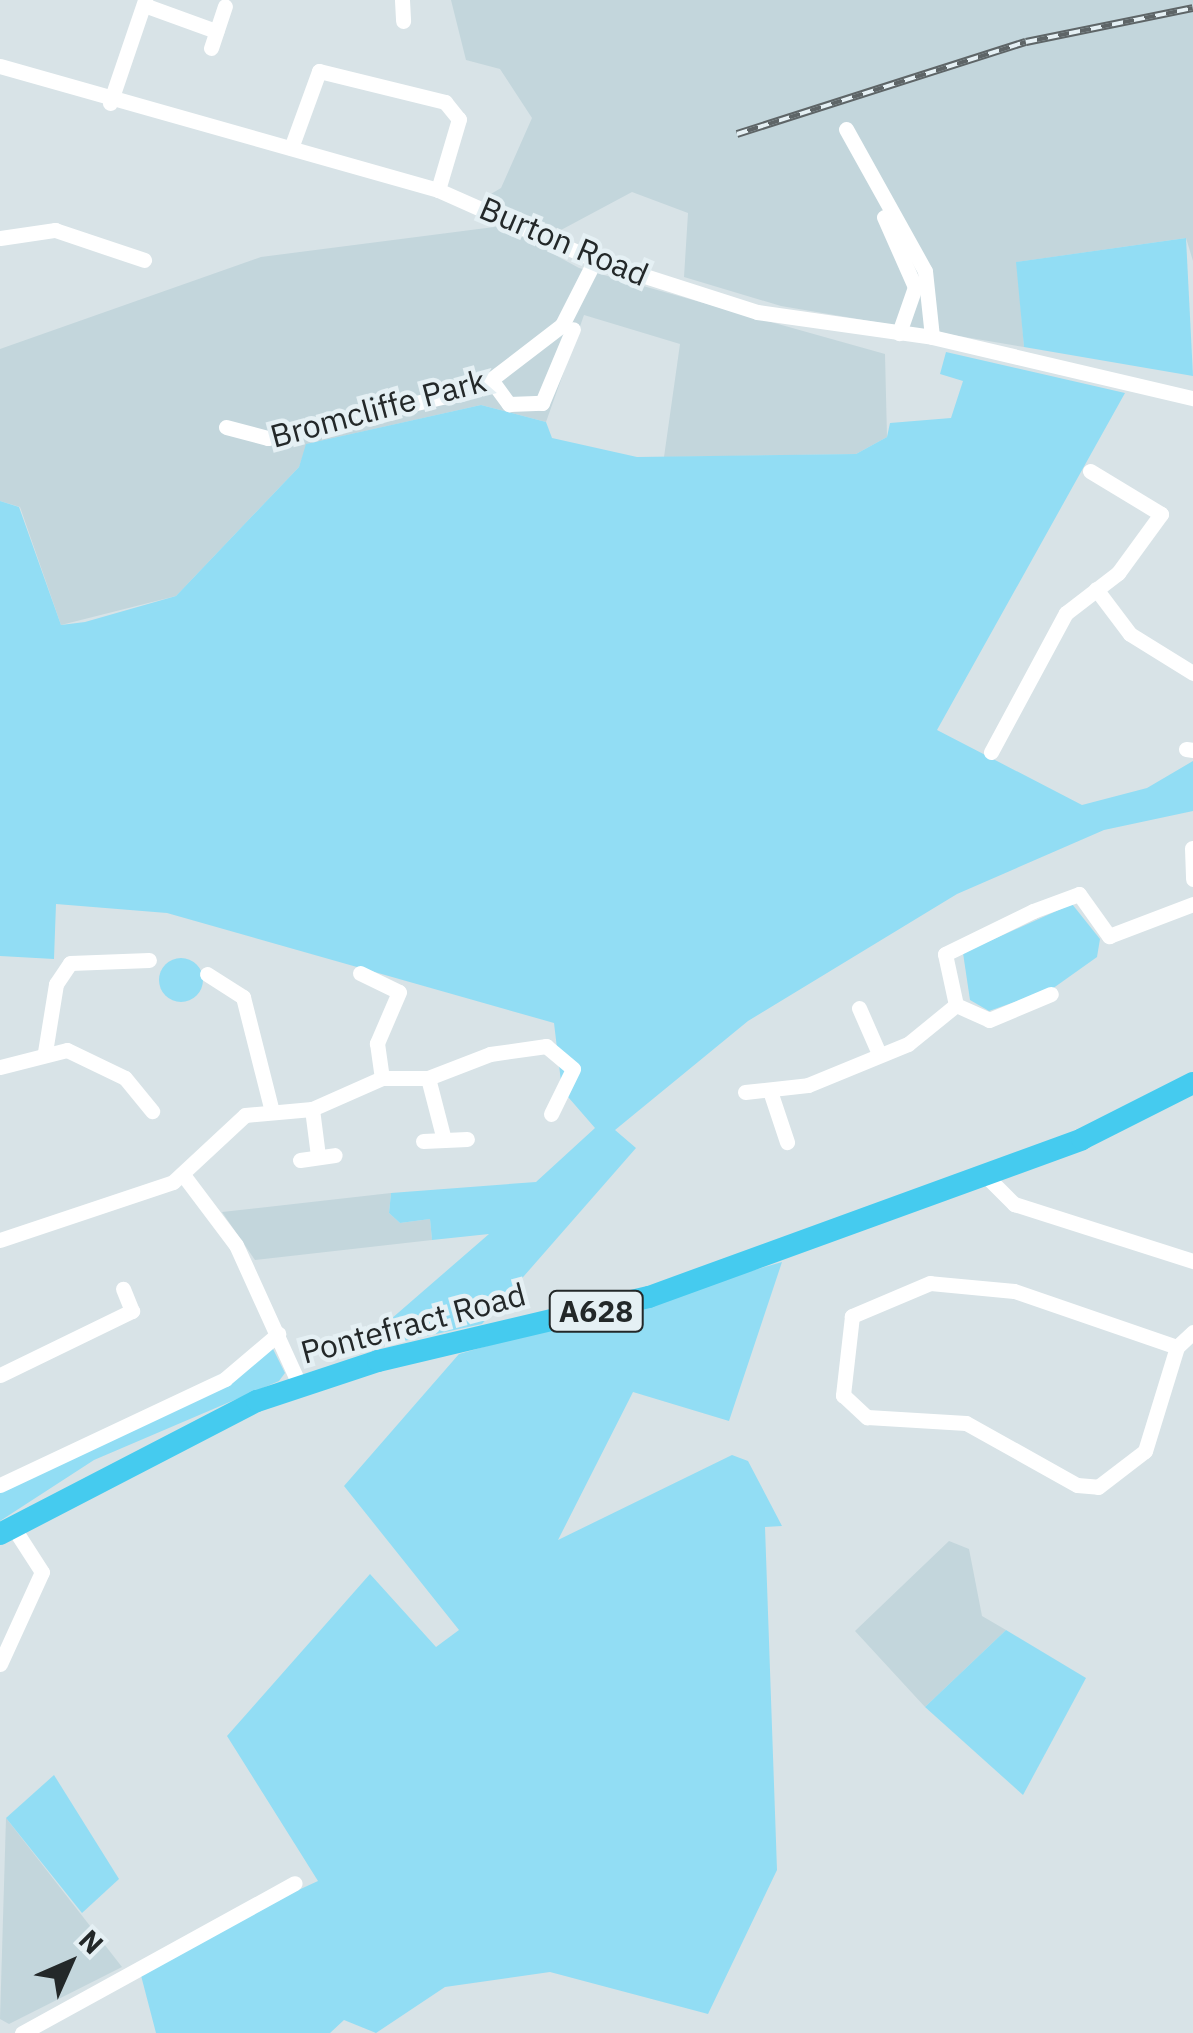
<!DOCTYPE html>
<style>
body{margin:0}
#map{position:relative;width:1193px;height:2033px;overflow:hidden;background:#d8e3e7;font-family:"IBM Plex Sans",sans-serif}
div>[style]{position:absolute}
.built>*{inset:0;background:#c3d6dc}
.green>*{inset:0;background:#92ddf4}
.round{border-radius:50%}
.minor>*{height:15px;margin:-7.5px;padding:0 7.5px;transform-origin:7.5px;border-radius:7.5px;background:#fff}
.highway>*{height:22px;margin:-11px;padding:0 11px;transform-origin:11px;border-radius:11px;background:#45cbef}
.rail>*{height:8px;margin-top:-4px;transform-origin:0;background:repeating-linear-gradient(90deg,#e5f0f4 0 11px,#5e6567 0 22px);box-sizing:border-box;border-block:2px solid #5e6567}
span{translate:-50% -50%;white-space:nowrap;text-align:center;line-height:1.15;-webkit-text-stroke:9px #e5f0f4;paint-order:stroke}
.shield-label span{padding:2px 8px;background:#e5f0f4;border:2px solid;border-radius:8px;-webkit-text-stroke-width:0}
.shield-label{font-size:30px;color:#232829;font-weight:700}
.street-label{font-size:32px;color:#232829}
.north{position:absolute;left:20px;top:1913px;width:100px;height:100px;-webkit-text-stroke:8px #e5f0f4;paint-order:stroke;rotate:45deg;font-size:28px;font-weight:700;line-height:40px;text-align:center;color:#232829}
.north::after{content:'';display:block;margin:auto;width:35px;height:45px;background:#232829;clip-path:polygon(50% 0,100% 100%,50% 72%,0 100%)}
</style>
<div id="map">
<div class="built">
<div style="clip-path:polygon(451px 0,1193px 0,1193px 261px,1186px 238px,1017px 262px,1024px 347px,781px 306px,684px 277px,688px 213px,632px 192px,561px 230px,484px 198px,501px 188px,532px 118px,500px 69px,466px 60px)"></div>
<div style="clip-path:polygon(502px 226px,579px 268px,885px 354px,887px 437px,856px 454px,664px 457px,680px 344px,584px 315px,546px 422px,481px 405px,307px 444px,299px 467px,176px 596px,61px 625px,20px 507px,0 501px,0 349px,261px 257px)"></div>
<div style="clip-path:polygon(391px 1193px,389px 1213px,400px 1223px,430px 1219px,432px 1240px,255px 1260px,222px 1212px)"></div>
<div style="clip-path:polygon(949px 1541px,969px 1549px,982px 1616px,1006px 1630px,925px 1707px,855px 1631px)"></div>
<div style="clip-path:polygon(6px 1818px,122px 1967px,9px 2024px,0 2019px)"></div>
</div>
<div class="green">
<div style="clip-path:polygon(1186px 238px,1193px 376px,1024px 347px,1016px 262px)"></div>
<div style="clip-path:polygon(946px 352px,1125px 393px,937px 730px,1082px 805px,1147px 788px,1193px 761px,1193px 811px,1104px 830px,957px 894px,748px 1021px,615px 1130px,636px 1148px,482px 1324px,353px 1352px,489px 1234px,432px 1240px,430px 1219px,400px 1223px,389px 1213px,391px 1193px,536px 1182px,595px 1128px,562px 1090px,554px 1023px,167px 913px,56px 904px,54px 959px,0 956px,0 501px,19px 507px,61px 625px,85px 622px,176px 596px,299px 467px,306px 444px,481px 405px,546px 422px,552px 438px,637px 457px,856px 454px,887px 437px,890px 423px,951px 418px,963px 381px,940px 374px)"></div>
<div style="clip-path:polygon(1072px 904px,1100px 939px,1097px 957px,1052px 989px,989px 1011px,970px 1000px,963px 953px)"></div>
<div class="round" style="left:159px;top:958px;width:44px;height:44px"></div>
<div style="clip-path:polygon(782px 1262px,729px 1421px,633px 1392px,558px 1540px,732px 1455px,748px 1461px,782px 1526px,765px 1527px,777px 1870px,708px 2014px,550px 1972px,445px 1987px,376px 2033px,344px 2020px,330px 2033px,156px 2033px,138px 1964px,318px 1881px,227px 1736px,370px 1574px,436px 1647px,459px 1630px,344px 1486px,459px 1354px)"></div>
<div style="clip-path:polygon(272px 1347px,285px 1373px,279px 1381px,94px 1460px,0 1521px,0 1489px)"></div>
<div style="clip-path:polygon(1006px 1630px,1086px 1678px,1023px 1795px,925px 1707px)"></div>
<div style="clip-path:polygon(54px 1775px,119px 1879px,82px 1913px,6px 1818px)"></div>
</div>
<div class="minor">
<div style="left:402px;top:0;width:21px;rotate:87deg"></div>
<div style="left:144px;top:5px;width:77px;rotate:19.9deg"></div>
<div style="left:211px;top:48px;width:44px;rotate:-71.6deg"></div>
<div style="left:0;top:66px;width:455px;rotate:15.8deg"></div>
<div style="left:438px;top:190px;width:172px;rotate:24deg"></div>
<div style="left:595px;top:260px;width:170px;rotate:17.8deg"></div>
<div style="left:757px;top:312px;width:177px;rotate:8.1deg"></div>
<div style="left:932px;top:337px;width:268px;rotate:13.2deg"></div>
<div style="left:110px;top:103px;width:109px;rotate:-71.2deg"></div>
<div style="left:846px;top:129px;width:162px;rotate:60.9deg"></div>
<div style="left:925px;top:271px;width:66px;rotate:83.9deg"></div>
<div style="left:291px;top:148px;width:82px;rotate:-70deg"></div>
<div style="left:319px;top:71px;width:130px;rotate:13.8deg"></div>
<div style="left:445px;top:102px;width:22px;rotate:51deg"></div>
<div style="left:459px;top:119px;width:74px;rotate:106.5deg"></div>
<div style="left:884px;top:217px;width:77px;rotate:66.1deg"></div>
<div style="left:915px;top:287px;width:49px;rotate:109.2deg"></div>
<div style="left:0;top:238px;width:56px;rotate:-8.3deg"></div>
<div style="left:55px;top:230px;width:94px;rotate:18.6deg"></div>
<div style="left:492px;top:381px;width:29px;rotate:54deg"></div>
<div style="left:509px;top:404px;width:33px;rotate:-2deg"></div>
<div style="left:542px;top:403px;width:80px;rotate:-67.3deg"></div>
<div style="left:226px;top:427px;width:43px;rotate:14.7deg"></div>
<div style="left:268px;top:438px;width:218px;rotate:-13.3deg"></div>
<div style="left:480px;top:388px;width:103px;rotate:-37.5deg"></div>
<div style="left:562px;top:325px;width:73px;rotate:-63.1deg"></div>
<div style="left:1096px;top:589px;width:56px;rotate:52.9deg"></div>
<div style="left:1130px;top:634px;width:74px;rotate:31.8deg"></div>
<div style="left:1186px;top:749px;width:7px;rotate:8deg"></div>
<div style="left:991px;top:752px;width:158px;rotate:-61.7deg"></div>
<div style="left:1066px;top:613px;width:66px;rotate:-37.6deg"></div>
<div style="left:1118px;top:573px;width:73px;rotate:-53.9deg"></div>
<div style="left:1161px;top:514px;width:83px;rotate:-148.8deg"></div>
<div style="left:1192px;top:848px;width:31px;rotate:88deg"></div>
<div style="left:360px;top:973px;width:43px;rotate:26deg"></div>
<div style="left:399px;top:992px;width:56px;rotate:113.3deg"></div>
<div style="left:377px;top:1043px;width:35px;rotate:82deg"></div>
<div style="left:207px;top:974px;width:43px;rotate:32.6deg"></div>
<div style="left:243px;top:997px;width:114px;rotate:75.8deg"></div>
<div style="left:956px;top:1005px;width:36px;rotate:24deg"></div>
<div style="left:989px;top:1020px;width:67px;rotate:-22.8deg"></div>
<div style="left:859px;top:1008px;width:45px;rotate:66.3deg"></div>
<div style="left:45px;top:1052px;width:69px;rotate:-80.8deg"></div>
<div style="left:56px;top:984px;width:25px;rotate:-56deg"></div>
<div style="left:70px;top:963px;width:79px;rotate:-2.2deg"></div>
<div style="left:0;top:1067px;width:69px;rotate:-14.2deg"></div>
<div style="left:67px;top:1050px;width:64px;rotate:25.8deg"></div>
<div style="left:125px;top:1078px;width:43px;rotate:50.7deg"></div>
<div style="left:428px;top:1078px;width:64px;rotate:75.5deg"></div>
<div style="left:770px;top:1091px;width:54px;rotate:71.6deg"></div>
<div style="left:745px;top:1092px;width:63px;rotate:-6.3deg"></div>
<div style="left:808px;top:1085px;width:108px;rotate:-22.3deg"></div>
<div style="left:908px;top:1044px;width:62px;rotate:-39.1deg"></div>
<div style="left:956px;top:1005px;width:52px;rotate:-102.2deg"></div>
<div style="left:945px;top:954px;width:98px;rotate:-26deg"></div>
<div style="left:1033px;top:911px;width:49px;rotate:-20.3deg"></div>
<div style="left:1079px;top:894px;width:52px;rotate:54.5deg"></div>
<div style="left:1109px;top:936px;width:90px;rotate:-20.9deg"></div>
<div style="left:312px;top:1109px;width:47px;rotate:82.7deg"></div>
<div style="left:423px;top:1141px;width:44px;rotate:-2.6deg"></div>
<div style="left:300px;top:1160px;width:35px;rotate:-8deg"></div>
<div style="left:184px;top:1176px;width:86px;rotate:53deg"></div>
<div style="left:236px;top:1245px;width:155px;rotate:65.6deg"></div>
<div style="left:986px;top:1176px;width:40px;rotate:45deg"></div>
<div style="left:1014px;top:1204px;width:188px;rotate:17.7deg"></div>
<div style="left:0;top:1240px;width:182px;rotate:-18.5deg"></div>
<div style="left:173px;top:1182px;width:98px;rotate:-42.9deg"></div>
<div style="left:245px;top:1115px;width:67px;rotate:-5.1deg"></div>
<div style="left:312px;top:1109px;width:77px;rotate:-23.9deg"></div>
<div style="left:382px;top:1078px;width:46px"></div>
<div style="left:428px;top:1078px;width:66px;rotate:-21.2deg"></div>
<div style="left:490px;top:1054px;width:57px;rotate:-8.1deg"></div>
<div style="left:546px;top:1046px;width:35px;rotate:40deg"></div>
<div style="left:573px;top:1069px;width:50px;rotate:116.1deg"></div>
<div style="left:1177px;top:1347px;width:172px;rotate:-161deg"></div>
<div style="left:1014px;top:1291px;width:84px;rotate:-174.6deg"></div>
<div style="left:930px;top:1283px;width:85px;rotate:157.1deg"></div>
<div style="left:852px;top:1316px;width:80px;rotate:96.5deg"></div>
<div style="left:843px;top:1395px;width:33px;rotate:43deg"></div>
<div style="left:867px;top:1417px;width:99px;rotate:3.5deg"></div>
<div style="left:966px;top:1423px;width:127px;rotate:29.2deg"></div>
<div style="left:1077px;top:1485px;width:21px;rotate:5deg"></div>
<div style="left:1098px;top:1487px;width:59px;rotate:-37.5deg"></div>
<div style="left:1145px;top:1451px;width:109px;rotate:-72.9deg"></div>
<div style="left:1177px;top:1347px;width:22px;rotate:-43deg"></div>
<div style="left:0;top:1375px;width:147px;rotate:-25.9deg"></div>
<div style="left:132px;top:1311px;width:24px;rotate:-112deg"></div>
<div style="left:0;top:1485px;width:249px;rotate:-25.2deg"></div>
<div style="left:225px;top:1379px;width:70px;rotate:-40.3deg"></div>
<div style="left:0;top:1664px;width:101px;rotate:-65.5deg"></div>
<div style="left:42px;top:1572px;width:54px;rotate:-122.8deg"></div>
<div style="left:22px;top:2033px;width:311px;rotate:-28.8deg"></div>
</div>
<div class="highway">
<div style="left:0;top:1534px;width:289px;rotate:-27.4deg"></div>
<div style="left:257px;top:1401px;width:127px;rotate:-18.3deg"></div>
<div style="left:378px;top:1361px;width:278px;rotate:-13.3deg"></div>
<div style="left:649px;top:1297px;width:461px;rotate:-20deg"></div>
<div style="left:1082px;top:1139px;width:124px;rotate:-26.8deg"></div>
</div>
<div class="rail">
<div style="left:737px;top:134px;width:303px;rotate:-17.7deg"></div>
<div style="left:1026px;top:42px;width:170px;rotate:-11.5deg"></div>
</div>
<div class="shield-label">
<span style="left:596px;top:1311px">A628</span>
</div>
<div class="street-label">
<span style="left:564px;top:241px;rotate:23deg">Burton Road</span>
<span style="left:378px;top:408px;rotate:-15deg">Bromcliffe Park</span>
<span style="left:413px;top:1323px;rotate:-15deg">Pontefract Road</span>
</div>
<div class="north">N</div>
</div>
